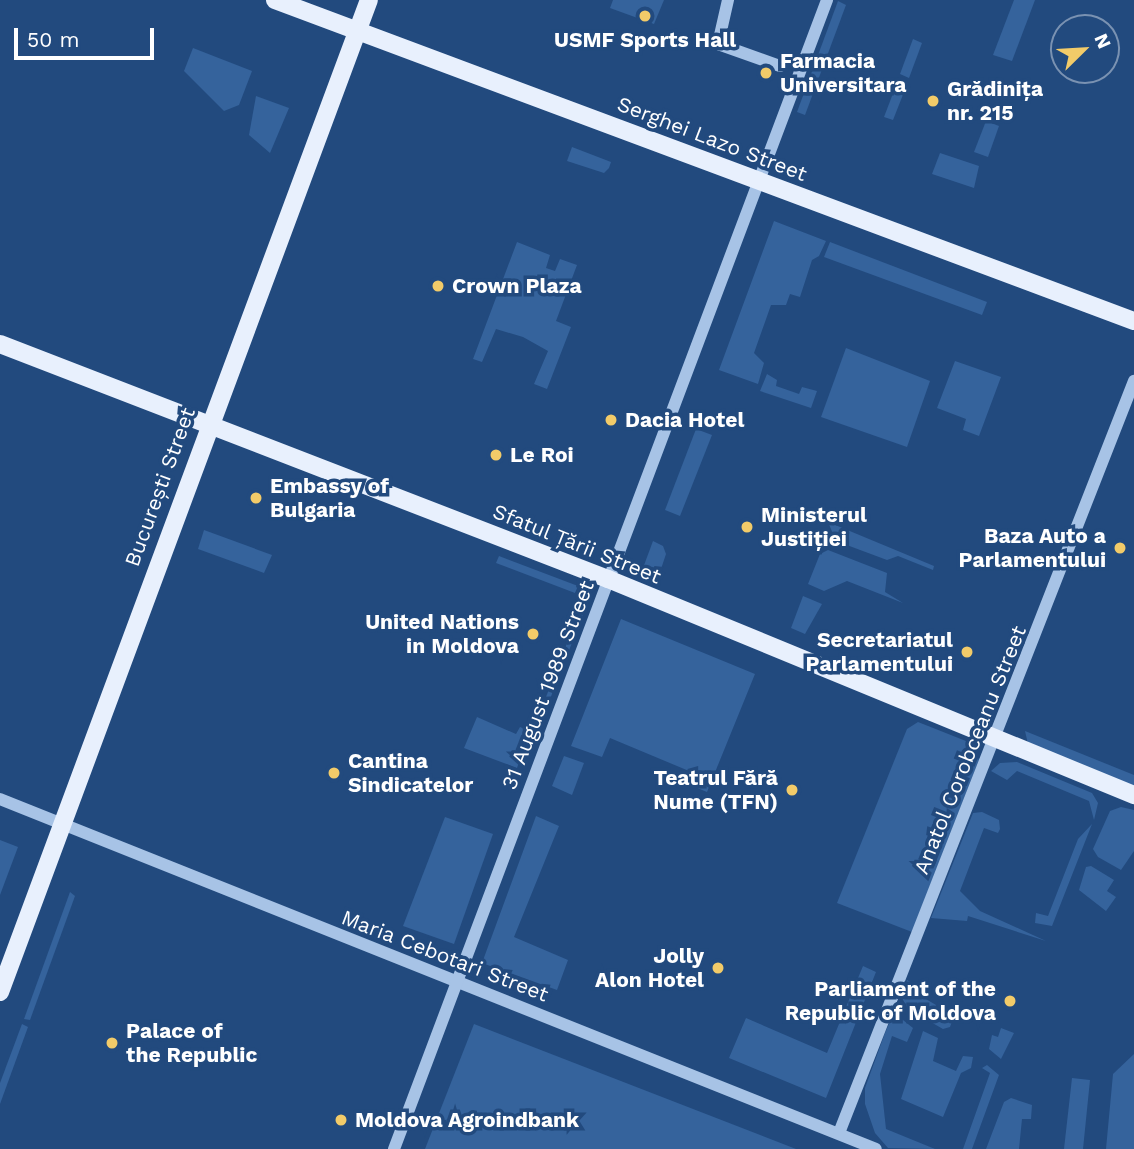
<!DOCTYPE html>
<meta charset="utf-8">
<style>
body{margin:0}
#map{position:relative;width:1134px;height:1149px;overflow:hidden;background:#224a7e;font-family:"Work Sans",sans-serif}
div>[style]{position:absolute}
.green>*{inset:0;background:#35639c}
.minor>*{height:12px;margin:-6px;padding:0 6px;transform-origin:6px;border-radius:6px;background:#a7c3e6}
.major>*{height:18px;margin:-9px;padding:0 9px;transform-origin:9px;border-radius:9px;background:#e8f0fd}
.dots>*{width:19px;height:19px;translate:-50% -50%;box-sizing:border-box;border:4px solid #224a7e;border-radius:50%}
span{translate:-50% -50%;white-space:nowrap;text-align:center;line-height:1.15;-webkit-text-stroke:7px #224a7e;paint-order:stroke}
.poi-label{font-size:21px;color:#fff;font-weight:700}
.left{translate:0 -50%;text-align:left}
.right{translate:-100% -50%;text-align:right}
.street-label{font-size:21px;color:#fff}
.north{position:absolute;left:1050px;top:14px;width:70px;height:70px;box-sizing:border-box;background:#224a7e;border:2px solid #7a92b2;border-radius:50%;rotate:66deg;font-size:19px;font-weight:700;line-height:28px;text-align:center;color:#fff}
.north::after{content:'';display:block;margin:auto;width:24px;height:32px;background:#f2cb69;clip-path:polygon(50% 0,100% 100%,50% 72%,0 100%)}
.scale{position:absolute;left:14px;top:28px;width:140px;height:32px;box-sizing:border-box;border:4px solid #fff;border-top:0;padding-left:9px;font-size:21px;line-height:24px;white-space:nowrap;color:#fff;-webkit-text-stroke:5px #224a7e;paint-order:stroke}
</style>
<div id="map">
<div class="green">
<div style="clip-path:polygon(613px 0,664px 0,654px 24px,610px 8px)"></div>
<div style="clip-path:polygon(1014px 0,1035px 0,1012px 61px,993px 55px)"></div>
<div style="clip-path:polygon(838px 1px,846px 5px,805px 115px,797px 112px)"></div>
<div style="clip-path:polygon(913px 39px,922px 43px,909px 78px,900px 74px)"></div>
<div style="clip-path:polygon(193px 48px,252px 71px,239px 105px,224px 111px,184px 71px)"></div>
<div style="clip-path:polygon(897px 83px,906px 87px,893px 120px,884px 117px)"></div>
<div style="clip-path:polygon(256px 96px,289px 108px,270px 153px,249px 135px)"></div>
<div style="clip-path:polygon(986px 121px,999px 126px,988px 157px,974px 152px)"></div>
<div style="clip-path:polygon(572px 147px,611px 162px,609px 168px,604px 173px,567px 161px)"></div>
<div style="clip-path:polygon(940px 153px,979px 166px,974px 188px,932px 174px)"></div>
<div style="clip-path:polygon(774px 221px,826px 241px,819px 256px,812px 260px,800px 297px,790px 294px,786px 305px,771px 305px,754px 353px,764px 363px,758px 384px,719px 370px)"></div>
<div style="clip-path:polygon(517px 242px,550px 255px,546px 268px,555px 271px,560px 259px,577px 265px,556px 321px,571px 327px,547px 389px,534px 384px,548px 351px,523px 337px,496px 329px,482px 362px,473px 359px)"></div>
<div style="clip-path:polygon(830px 242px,987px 302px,982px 315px,824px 257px)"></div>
<div style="clip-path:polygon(846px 348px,930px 381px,907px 447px,821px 417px)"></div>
<div style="clip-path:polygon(955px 361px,1001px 377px,979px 436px,963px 430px,966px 419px,937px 408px)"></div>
<div style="clip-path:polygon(767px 374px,777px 380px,776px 386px,799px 394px,802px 387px,817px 391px,811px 408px,760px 391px)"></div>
<div style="clip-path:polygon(696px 429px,712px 435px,680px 516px,665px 510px)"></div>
<div style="clip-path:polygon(828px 522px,934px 566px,933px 570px,898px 556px,887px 560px,836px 541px)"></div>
<div style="clip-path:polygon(204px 530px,272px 555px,264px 573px,198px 549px)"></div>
<div style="clip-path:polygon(653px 541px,663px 546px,666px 554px,659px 575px,643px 568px)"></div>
<div style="clip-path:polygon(828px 550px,887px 573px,885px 592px,903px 603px,847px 581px,824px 591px,808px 584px,820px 554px)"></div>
<div style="clip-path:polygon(499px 556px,578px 586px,575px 593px,496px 563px)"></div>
<div style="clip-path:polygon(803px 596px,822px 604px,805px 634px,791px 628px)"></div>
<div style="clip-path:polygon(580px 610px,584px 612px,541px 722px,537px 720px)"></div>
<div style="clip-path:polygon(621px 619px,755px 674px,707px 792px,685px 783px,689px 771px,610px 738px,602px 757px,571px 746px)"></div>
<div style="clip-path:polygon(477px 717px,516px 734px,520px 727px,530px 731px,517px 768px,464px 748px)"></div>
<div style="clip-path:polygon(918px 722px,971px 743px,979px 760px,912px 932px,837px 903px,907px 729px)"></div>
<div style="clip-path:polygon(1025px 731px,1134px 775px,1134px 787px,1028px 744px)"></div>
<div style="clip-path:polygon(564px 756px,584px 763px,572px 795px,552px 786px)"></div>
<div style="clip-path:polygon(1017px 762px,1092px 793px,1098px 803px,1094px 820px,1089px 801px,1017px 771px,1007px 780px,991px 771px,1000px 763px)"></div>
<div style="clip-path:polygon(1121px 807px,1134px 810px,1134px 851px,1121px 870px,1098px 857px,1093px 849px,1110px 811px)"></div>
<div style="clip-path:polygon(982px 812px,999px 820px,1000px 829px,998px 833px,984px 828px,960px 891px,980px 911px,1046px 941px,968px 916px,967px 921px,931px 918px,973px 813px)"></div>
<div style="clip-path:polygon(536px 816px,559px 826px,514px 937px,568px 960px,557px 990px,482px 963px)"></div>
<div style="clip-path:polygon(445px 817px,493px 834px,454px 944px,403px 926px)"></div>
<div style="clip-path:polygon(1092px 824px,1052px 926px,1035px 923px,1036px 913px,1048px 916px,1078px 839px)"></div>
<div style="clip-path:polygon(0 840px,18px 847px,0 895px)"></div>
<div style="clip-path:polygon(1091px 866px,1114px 880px,1107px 891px,1116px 897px,1106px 911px,1079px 890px,1086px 867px)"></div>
<div style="clip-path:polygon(70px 892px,75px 896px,30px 1020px,24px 1019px)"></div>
<div style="clip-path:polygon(863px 966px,876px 972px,826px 1098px,729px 1058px,746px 1018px,827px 1053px)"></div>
<div style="clip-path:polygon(907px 980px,921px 988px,919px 995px,936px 1005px,935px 1009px,954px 1016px,950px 1027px,943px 1029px,908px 1009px,902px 998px)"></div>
<div style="clip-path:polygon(898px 1016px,913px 1028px,907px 1042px,892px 1036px,880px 1074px,886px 1129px,935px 1149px,888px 1148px,875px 1133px,865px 1104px,865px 1088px,885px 1033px,892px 1017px)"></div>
<div style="clip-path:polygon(22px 1024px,28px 1027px,0 1104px,0 1083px)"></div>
<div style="clip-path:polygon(474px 1024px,796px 1149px,425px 1149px)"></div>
<div style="clip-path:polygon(1001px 1028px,1014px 1033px,1001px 1059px,989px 1049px,992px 1035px,998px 1037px)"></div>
<div style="clip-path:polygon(923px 1031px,938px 1038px,933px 1061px,956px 1071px,963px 1056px,973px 1057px,971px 1068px,961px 1073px,943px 1117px,901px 1099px)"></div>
<div style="clip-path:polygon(1134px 1054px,1134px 1149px,1106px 1149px,1113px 1074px)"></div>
<div style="clip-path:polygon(987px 1065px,999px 1075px,972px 1149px,963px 1149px,990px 1073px,982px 1068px)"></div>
<div style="clip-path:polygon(1072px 1078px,1090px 1080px,1083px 1149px,1064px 1149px)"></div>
<div style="clip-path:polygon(1011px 1098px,1032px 1105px,1031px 1119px,1022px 1119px,1019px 1149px,986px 1149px,1004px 1102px)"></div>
</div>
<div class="minor">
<div style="left:728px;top:0;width:45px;rotate:102.8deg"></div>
<div style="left:718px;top:44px;width:66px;rotate:19.5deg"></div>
<div style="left:0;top:799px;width:943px;rotate:21.78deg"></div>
<div style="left:839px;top:1133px;width:808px;rotate:-68.58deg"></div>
<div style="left:394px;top:1149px;width:1228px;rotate:-69.35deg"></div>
</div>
<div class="major">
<div style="left:275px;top:0;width:917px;rotate:20.49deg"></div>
<div style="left:0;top:344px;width:652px;rotate:21.13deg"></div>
<div style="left:608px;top:579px;width:569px;rotate:22.33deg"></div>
<div style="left:0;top:992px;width:1058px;rotate:-69.6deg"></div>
</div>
<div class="dots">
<div style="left:645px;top:16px;background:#f2cb69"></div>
<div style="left:766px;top:73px;background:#f2cb69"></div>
<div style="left:933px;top:101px;background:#f2cb69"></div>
<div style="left:438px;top:286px;background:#f2cb69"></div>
<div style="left:611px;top:420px;background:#f2cb69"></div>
<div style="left:496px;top:455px;background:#f2cb69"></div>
<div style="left:256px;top:498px;background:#f2cb69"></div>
<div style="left:747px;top:527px;background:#f2cb69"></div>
<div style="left:1120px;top:548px;background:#f2cb69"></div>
<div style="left:533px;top:634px;background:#f2cb69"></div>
<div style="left:967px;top:652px;background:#f2cb69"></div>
<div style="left:334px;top:773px;background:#f2cb69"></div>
<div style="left:792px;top:790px;background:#f2cb69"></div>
<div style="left:718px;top:968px;background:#f2cb69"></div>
<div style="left:1010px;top:1001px;background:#f2cb69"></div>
<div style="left:112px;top:1043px;background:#f2cb69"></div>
<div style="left:341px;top:1120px;background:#f2cb69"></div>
</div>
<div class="poi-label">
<span style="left:645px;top:40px">USMF Sports Hall</span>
<span class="left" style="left:780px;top:73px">Farmacia<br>Universitara</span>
<span class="left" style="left:947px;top:101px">Grădinița<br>nr. 215</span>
<span class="left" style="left:452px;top:286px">Crown Plaza</span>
<span class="left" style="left:625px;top:420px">Dacia Hotel</span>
<span class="left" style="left:510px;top:455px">Le Roi</span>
<span class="left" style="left:270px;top:498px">Embassy of<br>Bulgaria</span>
<span class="left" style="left:761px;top:527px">Ministerul<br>Justiției</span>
<span class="right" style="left:1106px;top:548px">Baza Auto a<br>Parlamentului</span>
<span class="right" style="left:519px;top:634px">United Nations<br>in Moldova</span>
<span class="right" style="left:953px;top:652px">Secretariatul<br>Parlamentului</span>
<span class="left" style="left:348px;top:773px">Cantina<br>Sindicatelor</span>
<span class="right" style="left:778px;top:790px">Teatrul Fără<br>Nume (TFN)</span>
<span class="right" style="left:704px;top:968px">Jolly<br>Alon Hotel</span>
<span class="right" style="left:996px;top:1001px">Parliament of the<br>Republic of Moldova</span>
<span class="left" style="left:126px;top:1043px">Palace of<br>the Republic</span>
<span class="left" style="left:355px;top:1120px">Moldova Agroindbank</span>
</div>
<div class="street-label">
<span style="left:712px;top:139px;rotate:21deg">Serghei Lazo Street</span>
<span style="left:160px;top:487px;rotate:-70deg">București Street</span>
<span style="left:577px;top:544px;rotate:22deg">Sfatul Țării Street</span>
<span style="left:548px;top:685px;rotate:-69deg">31 August 1989 Street</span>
<span style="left:970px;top:750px;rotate:-68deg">Anatol Corobceanu Street</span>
<span style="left:445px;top:956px;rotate:21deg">Maria Cebotari Street</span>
</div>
<div class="north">N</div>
<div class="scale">50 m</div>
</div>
